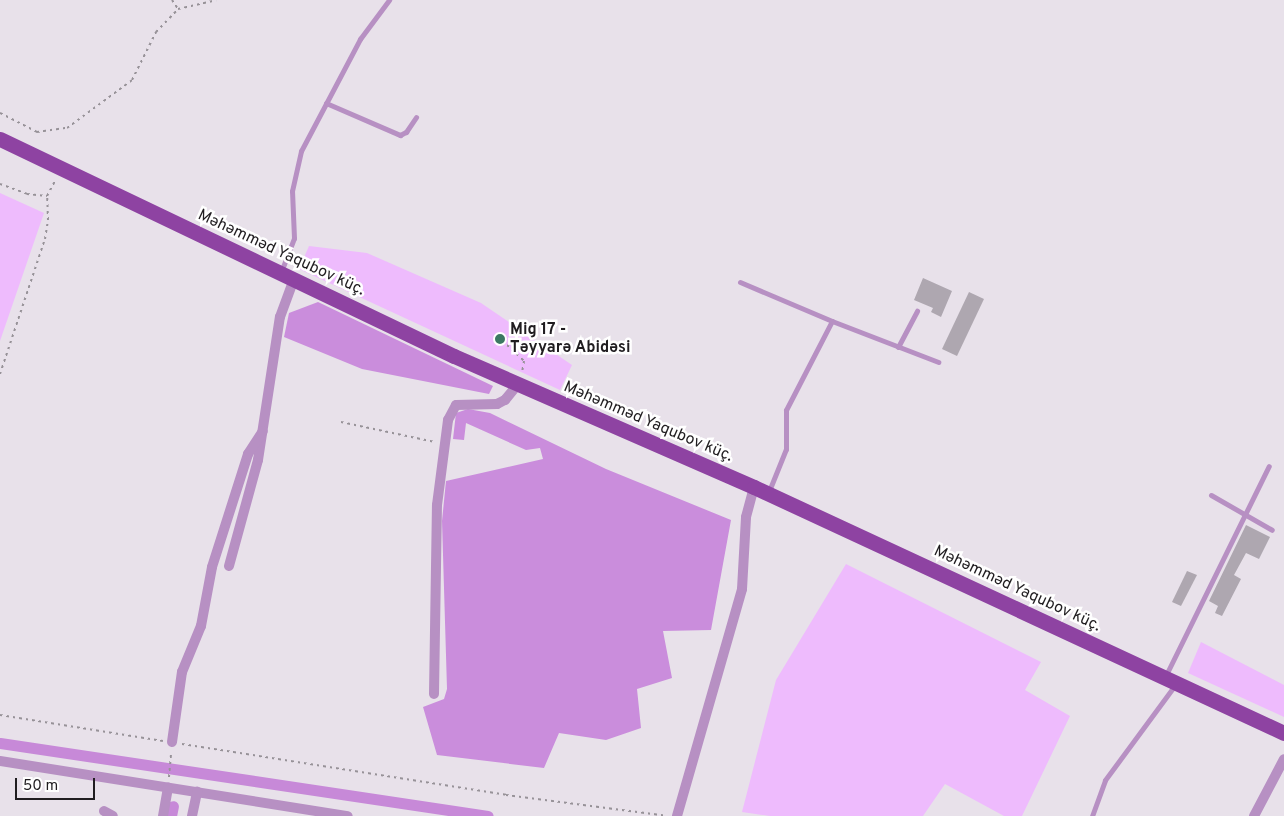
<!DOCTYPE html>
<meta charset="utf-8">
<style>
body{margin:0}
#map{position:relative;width:1284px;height:816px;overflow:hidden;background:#e8e1ea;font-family:Overpass,sans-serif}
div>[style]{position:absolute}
.green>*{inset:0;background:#eebbfd}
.forest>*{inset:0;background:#ca8ddc}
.canal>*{height:11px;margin:-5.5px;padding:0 5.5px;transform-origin:5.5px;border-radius:5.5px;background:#c789d8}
.building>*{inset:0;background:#aea7b0}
.path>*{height:2px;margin-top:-1px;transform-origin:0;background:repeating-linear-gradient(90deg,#979298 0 2.5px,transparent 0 6.5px)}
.lane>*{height:5px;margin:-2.5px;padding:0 2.5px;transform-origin:2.5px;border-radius:2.5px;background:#b790c3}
.street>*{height:10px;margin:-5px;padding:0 5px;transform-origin:5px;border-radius:5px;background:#b790c3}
.primary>*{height:15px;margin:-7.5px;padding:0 7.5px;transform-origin:7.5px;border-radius:7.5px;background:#8e43a2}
.dots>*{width:14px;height:14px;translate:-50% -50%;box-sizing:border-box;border:2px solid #fff;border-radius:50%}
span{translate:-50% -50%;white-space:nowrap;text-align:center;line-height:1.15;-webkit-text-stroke:5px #fff;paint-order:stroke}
.street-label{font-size:16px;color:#201d20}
.poi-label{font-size:16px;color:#201d20;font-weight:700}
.left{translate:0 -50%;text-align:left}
.scale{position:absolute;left:15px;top:778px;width:80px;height:22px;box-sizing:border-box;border:2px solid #201d20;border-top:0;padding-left:6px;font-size:15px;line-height:18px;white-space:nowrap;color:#201d20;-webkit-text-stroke:4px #fff;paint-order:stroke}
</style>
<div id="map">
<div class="green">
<div style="clip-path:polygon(0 193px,44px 213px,0 341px)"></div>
<div style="clip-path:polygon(309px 246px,367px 253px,481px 303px,572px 365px,560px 390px,299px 269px)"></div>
<div style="clip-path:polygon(846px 564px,1041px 662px,1025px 690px,1070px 716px,1022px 816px,1004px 816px,945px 784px,923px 816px,770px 816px,742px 812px,776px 680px)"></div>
<div style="clip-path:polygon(1201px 642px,1284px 685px,1284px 717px,1188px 673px)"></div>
</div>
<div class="forest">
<div style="clip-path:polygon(318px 302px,493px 386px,489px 394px,362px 369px,284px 337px,289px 313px)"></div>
<div style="clip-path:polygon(468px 409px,490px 413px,606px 469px,731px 520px,711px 630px,663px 631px,672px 678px,637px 689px,641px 728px,606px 740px,559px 733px,544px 768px,437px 755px,423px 707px,444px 699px,447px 689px,442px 521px,446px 481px,543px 459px,540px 448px,526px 450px,466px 423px,464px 440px,453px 439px,456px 413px)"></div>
</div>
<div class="canal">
<div style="left:0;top:743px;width:493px;rotate:8.5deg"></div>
<div style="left:171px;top:816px;width:10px;rotate:-79deg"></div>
</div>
<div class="building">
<div style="clip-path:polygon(923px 278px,952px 291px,941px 317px,931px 312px,933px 308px,914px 300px)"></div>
<div style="clip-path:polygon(969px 292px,984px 299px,957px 356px,942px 349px)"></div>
<div style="clip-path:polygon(1246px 525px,1270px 537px,1259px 559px,1246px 553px,1234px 575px,1241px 579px,1222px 616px,1215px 613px,1218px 606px,1209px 601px)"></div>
<div style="clip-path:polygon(1187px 571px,1197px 575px,1181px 606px,1172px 602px)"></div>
</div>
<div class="path">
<div style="left:172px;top:0;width:11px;rotate:56deg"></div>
<div style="left:0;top:113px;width:42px;rotate:27.2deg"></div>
<div style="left:37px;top:132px;width:30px;rotate:-8deg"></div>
<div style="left:67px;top:128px;width:81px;rotate:-36.4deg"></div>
<div style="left:132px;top:80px;width:54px;rotate:-63.4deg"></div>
<div style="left:156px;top:32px;width:32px;rotate:-46deg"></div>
<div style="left:178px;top:9px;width:39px;rotate:-13deg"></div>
<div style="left:0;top:184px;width:29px;rotate:20deg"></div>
<div style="left:27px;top:194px;width:20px;rotate:6deg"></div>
<div style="left:507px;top:345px;width:23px;rotate:43deg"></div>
<div style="left:524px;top:361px;width:11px;rotate:100deg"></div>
<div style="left:0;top:374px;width:142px;rotate:-71.6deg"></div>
<div style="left:45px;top:239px;width:19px;rotate:-81deg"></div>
<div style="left:48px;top:220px;width:24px;rotate:-92deg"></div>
<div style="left:47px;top:196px;width:19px;rotate:-62deg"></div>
<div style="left:341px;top:422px;width:96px;rotate:12deg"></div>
<div style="left:0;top:715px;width:165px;rotate:9.1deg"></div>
<div style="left:182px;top:744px;width:328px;rotate:8.9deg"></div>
<div style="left:506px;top:795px;width:162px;rotate:7.4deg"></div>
<div style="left:169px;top:777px;width:25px;rotate:-85deg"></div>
</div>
<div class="lane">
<div style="left:326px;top:103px;width:81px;rotate:23.4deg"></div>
<div style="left:400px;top:135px;width:7px;rotate:-27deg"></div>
<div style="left:406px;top:132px;width:18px;rotate:-56deg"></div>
<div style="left:281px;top:272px;width:36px;rotate:-69deg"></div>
<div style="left:294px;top:238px;width:47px;rotate:-92.4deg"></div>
<div style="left:292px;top:191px;width:41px;rotate:-77.3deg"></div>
<div style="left:301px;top:151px;width:127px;rotate:-62.2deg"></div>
<div style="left:360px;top:39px;width:49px;rotate:-53.4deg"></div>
<div style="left:740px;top:282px;width:100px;rotate:23deg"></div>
<div style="left:898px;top:347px;width:41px;rotate:-62.2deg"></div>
<div style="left:769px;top:491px;width:45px;rotate:-68deg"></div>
<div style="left:786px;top:449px;width:39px;rotate:-90deg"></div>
<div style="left:786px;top:410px;width:100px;rotate:-62.7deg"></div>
<div style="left:832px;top:321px;width:114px;rotate:21.1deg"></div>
<div style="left:1211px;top:495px;width:70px;rotate:29.8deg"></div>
<div style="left:1165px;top:677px;width:235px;rotate:-63.8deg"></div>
<div style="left:1092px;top:816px;width:38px;rotate:-70deg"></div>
<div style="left:1105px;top:780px;width:118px;rotate:-53.6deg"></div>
</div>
<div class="street">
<div style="left:229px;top:566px;width:110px;rotate:-74.7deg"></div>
<div style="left:258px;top:460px;width:145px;rotate:-81.3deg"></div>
<div style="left:280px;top:317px;width:40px;rotate:-69.8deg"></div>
<div style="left:434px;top:694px;width:189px;rotate:-89.1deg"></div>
<div style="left:437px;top:505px;width:86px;rotate:-82.6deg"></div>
<div style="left:448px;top:420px;width:17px;rotate:-62deg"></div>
<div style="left:456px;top:405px;width:41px;rotate:-1.4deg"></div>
<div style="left:497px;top:404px;width:9px;rotate:-27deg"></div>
<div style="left:505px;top:400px;width:19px;rotate:-51deg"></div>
<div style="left:172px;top:742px;width:71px;rotate:-81.9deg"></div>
<div style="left:182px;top:672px;width:50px;rotate:-67.6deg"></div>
<div style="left:201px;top:626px;width:60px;rotate:-79.4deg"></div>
<div style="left:212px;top:567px;width:119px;rotate:-72.3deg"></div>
<div style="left:248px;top:454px;width:27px;rotate:-57deg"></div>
<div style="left:0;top:761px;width:352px;rotate:9deg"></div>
<div style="left:104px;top:811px;width:10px;rotate:29deg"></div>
<div style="left:163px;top:816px;width:29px;rotate:-80deg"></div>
<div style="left:192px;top:816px;width:25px;rotate:-78deg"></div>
<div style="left:677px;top:816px;width:236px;rotate:-74deg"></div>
<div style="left:742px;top:589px;width:72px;rotate:-86.8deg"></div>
<div style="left:746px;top:517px;width:31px;rotate:-75deg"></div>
<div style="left:1254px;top:816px;width:64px;rotate:-62.2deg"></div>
</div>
<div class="primary">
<div style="left:0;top:139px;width:503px;rotate:25.55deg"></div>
<div style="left:454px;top:356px;width:327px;rotate:23.6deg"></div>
<div style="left:754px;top:487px;width:584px;rotate:24.9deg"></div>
</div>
<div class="dots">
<div style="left:500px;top:339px;background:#3c7863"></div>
</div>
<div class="street-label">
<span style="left:281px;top:253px;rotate:25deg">Məhəmməd Yaqubov küç.</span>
<span style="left:648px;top:422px;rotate:23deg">Məhəmməd Yaqubov küç.</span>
<span style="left:1017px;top:589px;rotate:25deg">Məhəmməd Yaqubov küç.</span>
</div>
<div class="poi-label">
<span class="left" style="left:510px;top:339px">Mig 17 -<br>Təyyarə Abidəsi</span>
</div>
<div class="scale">50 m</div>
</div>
